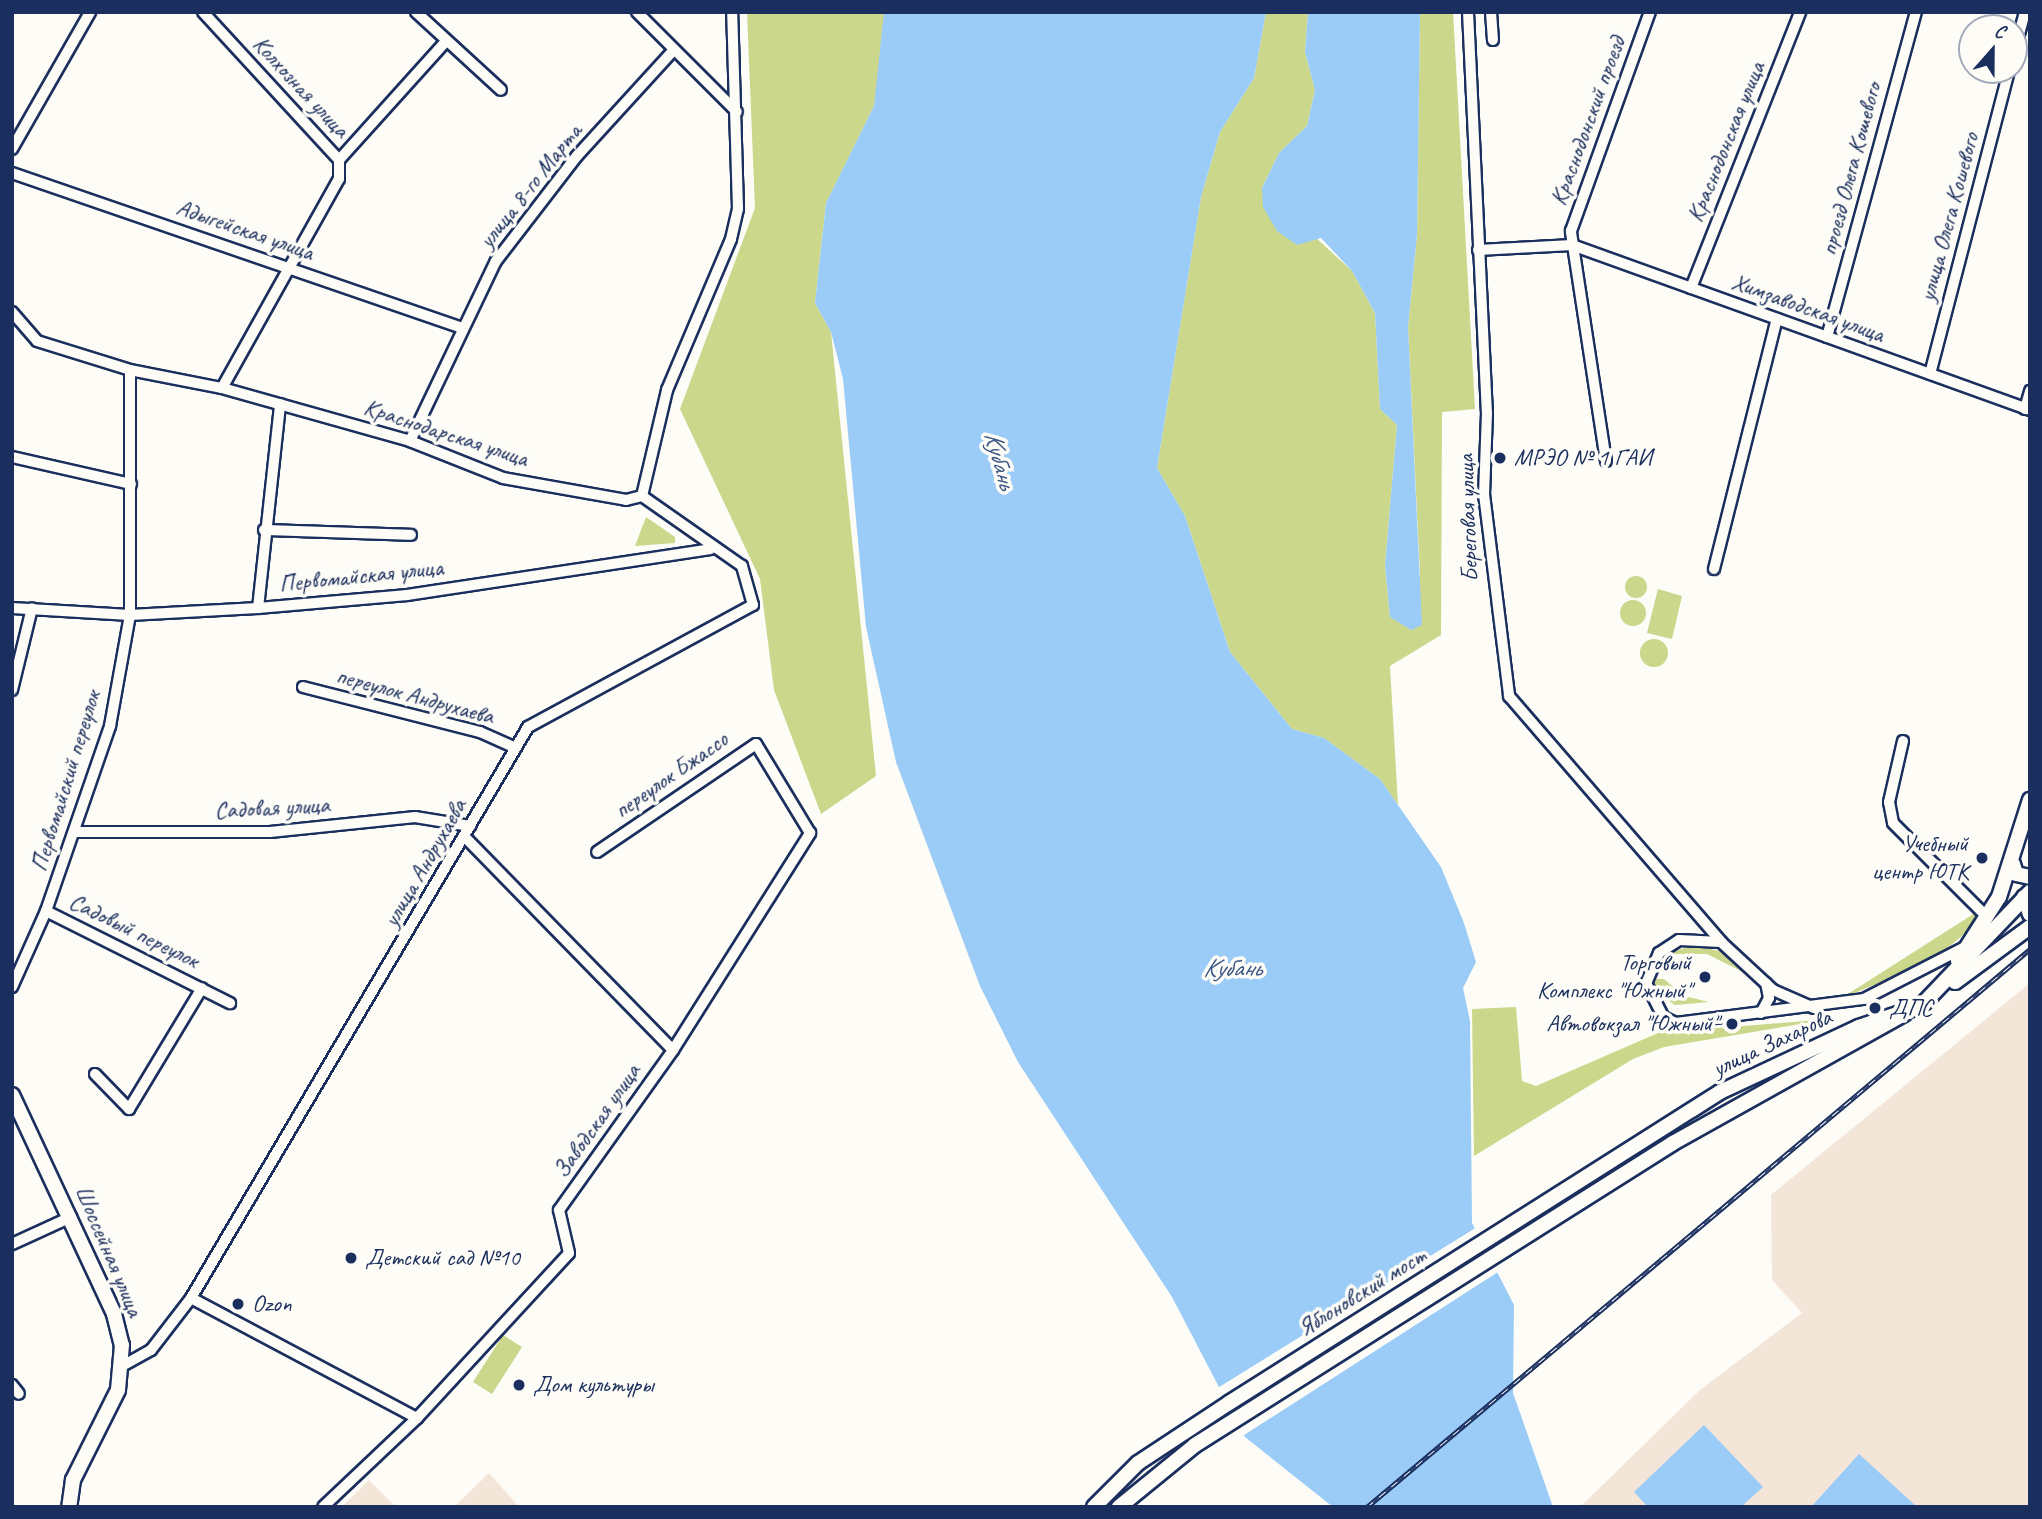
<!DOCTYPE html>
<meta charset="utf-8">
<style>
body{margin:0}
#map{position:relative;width:2042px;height:1519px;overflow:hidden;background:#fdfcf7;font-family:Caveat,sans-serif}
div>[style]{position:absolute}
.built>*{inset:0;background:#f4e5d9}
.green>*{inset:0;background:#cbd78b}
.round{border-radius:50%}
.water>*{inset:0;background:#9accf7}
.pier>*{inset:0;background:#fdfcf7}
.roads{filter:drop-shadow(2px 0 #1b2f5e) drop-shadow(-2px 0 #1b2f5e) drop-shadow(0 2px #1b2f5e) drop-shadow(0 -2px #1b2f5e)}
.minor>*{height:10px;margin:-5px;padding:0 5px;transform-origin:5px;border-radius:5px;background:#fdfcf7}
.major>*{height:14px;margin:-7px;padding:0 7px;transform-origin:7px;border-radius:7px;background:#fdfcf7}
.rail>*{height:5px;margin-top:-2.5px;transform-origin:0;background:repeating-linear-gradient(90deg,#fdfcf7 0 8px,#1b2f5e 0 16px);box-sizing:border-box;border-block:2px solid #1b2f5e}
.dots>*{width:19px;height:19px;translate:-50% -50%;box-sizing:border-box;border:4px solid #fdfcf7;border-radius:50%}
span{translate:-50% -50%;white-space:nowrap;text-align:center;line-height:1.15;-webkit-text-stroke:7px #fdfcf7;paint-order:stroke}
.street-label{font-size:24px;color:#1b2f5e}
.poi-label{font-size:24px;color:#1b2f5e}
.left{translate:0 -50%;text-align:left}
.right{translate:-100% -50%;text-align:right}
.water-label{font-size:26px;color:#3b5684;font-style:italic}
.frame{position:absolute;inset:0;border:14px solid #1b2f5e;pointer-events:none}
.north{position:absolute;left:1958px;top:14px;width:70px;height:70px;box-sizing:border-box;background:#fdfcf7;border:2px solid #a3aaba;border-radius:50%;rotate:21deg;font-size:19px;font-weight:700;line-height:28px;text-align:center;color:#1b2f5e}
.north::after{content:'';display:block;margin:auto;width:24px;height:32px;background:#1b2f5e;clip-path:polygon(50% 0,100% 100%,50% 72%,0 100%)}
</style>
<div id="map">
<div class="built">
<div style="clip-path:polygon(2030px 983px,2030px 1507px,1580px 1507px,1700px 1390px,1802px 1313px,1772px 1280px,1771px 1195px)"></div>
<div style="clip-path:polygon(489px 1473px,519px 1507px,454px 1507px)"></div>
<div style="clip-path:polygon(369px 1480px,396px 1507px,341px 1507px,354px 1495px)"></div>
</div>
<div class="green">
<div style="clip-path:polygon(747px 12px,884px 12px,886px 26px,874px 106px,826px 203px,815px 303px,831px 332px,876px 776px,821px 814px,774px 690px,760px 579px,680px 409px,755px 208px)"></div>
<div style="clip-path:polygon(1266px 12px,1308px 12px,1305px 52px,1315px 90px,1307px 126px,1279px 153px,1262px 188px,1352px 271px,1375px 313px,1380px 409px,1397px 425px,1385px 566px,1390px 616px,1411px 630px,1420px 574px,1408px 327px,1417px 235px,1420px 12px,1453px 12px,1475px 409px,1442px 412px,1441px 635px,1390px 666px,1398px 805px,1380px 779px,1324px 738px,1292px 729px,1230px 652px,1185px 516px,1157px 468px,1201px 197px,1220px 132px,1254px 78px)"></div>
<div style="clip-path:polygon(646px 517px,675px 537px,675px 543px,635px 546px)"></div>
<div class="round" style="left:1625px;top:576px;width:22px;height:22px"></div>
<div style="clip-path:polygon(1658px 589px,1682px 596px,1672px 639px,1647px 633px)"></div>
<div class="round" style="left:1620px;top:600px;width:26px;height:26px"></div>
<div class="round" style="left:1640px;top:639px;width:28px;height:28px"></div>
<div style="clip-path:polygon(1975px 913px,1975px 925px,1932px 961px,1840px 999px)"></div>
<div style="clip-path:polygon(1694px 945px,1719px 951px,1745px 973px,1707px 954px,1666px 954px)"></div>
<div style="clip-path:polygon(1654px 979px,1664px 979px,1684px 996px,1709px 1002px,1675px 1005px,1656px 992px)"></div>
<div style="clip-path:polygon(1516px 1007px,1522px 1081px,1536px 1086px,1658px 1033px,1830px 1019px,1664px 1047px,1633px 1059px,1474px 1156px,1472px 1009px)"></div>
<div style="clip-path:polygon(503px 1335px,522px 1347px,492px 1394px,473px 1382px)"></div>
</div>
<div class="water">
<div style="clip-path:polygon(884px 12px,1266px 12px,1254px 78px,1220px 132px,1201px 197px,1157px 468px,1185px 516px,1230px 652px,1292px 729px,1324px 738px,1380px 779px,1441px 867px,1464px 923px,1476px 962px,1463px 988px,1470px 1021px,1472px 1223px,1514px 1305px,1513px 1393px,1553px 1507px,1333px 1507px,1245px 1437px,1172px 1297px,1018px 1062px,980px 986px,896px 762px,866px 627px,843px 379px,831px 332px,815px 303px,826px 203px,874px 106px)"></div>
<div style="clip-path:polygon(1308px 12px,1420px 12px,1417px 235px,1408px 327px,1422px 625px,1411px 630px,1390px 617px,1385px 566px,1397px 425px,1380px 409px,1375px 313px,1352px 271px,1321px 238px,1297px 245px,1277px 231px,1263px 207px,1262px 188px,1279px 153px,1307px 126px,1315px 90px,1305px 52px)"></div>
<div style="clip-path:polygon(1704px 1425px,1763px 1487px,1741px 1507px,1648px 1507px,1634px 1492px)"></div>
<div style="clip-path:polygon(1859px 1454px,1917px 1507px,1811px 1507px)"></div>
</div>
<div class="pier">
<div style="clip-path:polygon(1477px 1227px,1498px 1272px,1241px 1437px,1216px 1389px)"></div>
</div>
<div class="roads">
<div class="minor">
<div style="left:203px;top:12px;width:201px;rotate:47.4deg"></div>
<div style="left:416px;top:12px;width:115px;rotate:42.5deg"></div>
<div style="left:637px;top:12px;width:141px;rotate:45deg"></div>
<div style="left:1468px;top:12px;width:401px;rotate:87.3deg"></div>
<div style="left:1487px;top:413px;width:81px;rotate:92.1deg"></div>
<div style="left:1484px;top:494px;width:204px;rotate:82.9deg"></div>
<div style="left:1509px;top:696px;width:325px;rotate:49.2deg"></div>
<div style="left:1721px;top:942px;width:71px;rotate:42.7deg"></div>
<div style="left:1773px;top:990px;width:45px;rotate:23.7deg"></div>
<div style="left:1491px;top:12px;width:28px;rotate:86deg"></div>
<div style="left:2014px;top:53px;width:42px;rotate:-75deg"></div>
<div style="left:12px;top:149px;width:158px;rotate:-60.3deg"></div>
<div style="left:339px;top:160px;width:160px;rotate:-48deg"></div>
<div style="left:12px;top:173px;width:477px;rotate:19deg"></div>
<div style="left:1478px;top:250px;width:94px;rotate:-3deg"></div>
<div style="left:1572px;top:245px;width:487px;rotate:19.8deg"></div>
<div style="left:1691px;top:288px;width:297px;rotate:-68.4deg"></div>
<div style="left:12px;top:312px;width:38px;rotate:49deg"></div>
<div style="left:37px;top:341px;width:97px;rotate:17.3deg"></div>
<div style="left:130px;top:370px;width:94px;rotate:11.1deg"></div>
<div style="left:222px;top:388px;width:195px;rotate:15.7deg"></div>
<div style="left:410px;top:441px;width:100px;rotate:21.7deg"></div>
<div style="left:503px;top:478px;width:125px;rotate:10.1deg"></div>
<div style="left:626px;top:500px;width:16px;rotate:-14deg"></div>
<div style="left:1827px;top:337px;width:337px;rotate:-74.7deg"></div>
<div style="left:1930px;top:374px;width:314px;rotate:-75.4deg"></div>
<div style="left:222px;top:388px;width:240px;rotate:-60.8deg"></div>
<div style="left:339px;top:179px;width:19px;rotate:-90deg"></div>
<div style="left:2025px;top:409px;width:19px;rotate:-74deg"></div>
<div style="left:410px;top:441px;width:199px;rotate:-64.5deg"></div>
<div style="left:496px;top:261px;width:133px;rotate:-52.4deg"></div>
<div style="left:577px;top:156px;width:142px;rotate:-47.6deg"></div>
<div style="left:12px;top:457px;width:122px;rotate:12.8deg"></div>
<div style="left:1606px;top:461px;width:233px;rotate:-98.7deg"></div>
<div style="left:1571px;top:231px;width:233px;rotate:-70.2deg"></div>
<div style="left:642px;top:496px;width:109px;rotate:-76.7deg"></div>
<div style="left:667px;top:390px;width:164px;rotate:-67deg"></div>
<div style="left:731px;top:239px;width:31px;rotate:-77deg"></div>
<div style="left:738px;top:209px;width:197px;rotate:-91.7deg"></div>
<div style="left:264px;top:530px;width:147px;rotate:1.9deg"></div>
<div style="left:1714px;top:569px;width:258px;rotate:-75.9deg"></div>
<div style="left:12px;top:608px;width:118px;rotate:3.4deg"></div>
<div style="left:130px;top:615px;width:128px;rotate:-3.1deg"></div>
<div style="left:258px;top:608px;width:150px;rotate:-5deg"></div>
<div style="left:407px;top:595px;width:307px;rotate:-8.6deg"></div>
<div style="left:258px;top:608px;width:205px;rotate:-83.8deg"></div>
<div style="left:303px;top:687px;width:183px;rotate:14.3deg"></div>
<div style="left:480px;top:732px;width:39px;rotate:24deg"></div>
<div style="left:12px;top:690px;width:84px;rotate:-76.3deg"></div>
<div style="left:1903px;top:741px;width:63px;rotate:102.9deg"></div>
<div style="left:1889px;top:802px;width:21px;rotate:79deg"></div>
<div style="left:1893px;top:823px;width:133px;rotate:45deg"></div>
<div style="left:74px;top:832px;width:196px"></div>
<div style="left:270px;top:832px;width:146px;rotate:-5.9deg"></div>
<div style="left:415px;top:817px;width:56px;rotate:9.3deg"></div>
<div style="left:464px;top:836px;width:299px;rotate:45.7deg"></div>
<div style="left:46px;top:911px;width:206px;rotate:26.6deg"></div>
<div style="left:1721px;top:942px;width:42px;rotate:-177.3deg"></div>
<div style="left:1679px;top:940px;width:24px;rotate:147deg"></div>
<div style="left:1659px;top:953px;width:33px;rotate:113deg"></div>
<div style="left:1646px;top:983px;width:38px;rotate:63deg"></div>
<div style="left:1663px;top:1017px;width:14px;rotate:25deg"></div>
<div style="left:1676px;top:1023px;width:190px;rotate:-7.3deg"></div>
<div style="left:1864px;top:999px;width:116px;rotate:-27.2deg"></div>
<div style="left:12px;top:987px;width:83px;rotate:-65.9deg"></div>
<div style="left:46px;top:911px;width:196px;rotate:-70.9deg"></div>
<div style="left:110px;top:726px;width:113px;rotate:-79.8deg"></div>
<div style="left:130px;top:615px;width:245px;rotate:-90deg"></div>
<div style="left:1761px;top:1013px;width:17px;rotate:-62deg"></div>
<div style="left:1769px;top:998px;width:15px;rotate:-101deg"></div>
<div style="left:95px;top:1074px;width:49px;rotate:45.8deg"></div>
<div style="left:129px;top:1109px;width:141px;rotate:-58.9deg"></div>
<div style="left:12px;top:1244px;width:65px;rotate:-24.6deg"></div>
<div style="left:191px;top:1298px;width:256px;rotate:28deg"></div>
<div style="left:417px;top:1418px;width:129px;rotate:136.6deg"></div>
<div style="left:124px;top:1365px;width:31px;rotate:-29deg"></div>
<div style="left:151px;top:1350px;width:66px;rotate:-52.4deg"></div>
<div style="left:191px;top:1298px;width:663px;rotate:-59.45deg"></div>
<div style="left:528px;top:727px;width:256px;rotate:-28.5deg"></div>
<div style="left:753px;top:605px;width:41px;rotate:-105.8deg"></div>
<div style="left:742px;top:566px;width:122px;rotate:-145deg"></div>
<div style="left:12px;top:1385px;width:11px;rotate:52deg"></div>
<div style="left:417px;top:1418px;width:224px;rotate:-47.3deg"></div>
<div style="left:569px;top:1253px;width:44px;rotate:-103.1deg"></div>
<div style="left:559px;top:1210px;width:196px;rotate:-54.5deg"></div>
<div style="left:673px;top:1050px;width:257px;rotate:-57.7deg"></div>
<div style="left:810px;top:833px;width:104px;rotate:-121.2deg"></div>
<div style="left:756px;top:744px;width:192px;rotate:145.8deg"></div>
</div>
<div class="major">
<div style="left:2013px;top:864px;width:10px;rotate:73deg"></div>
<div style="left:2016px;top:874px;width:14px;rotate:12deg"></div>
<div style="left:2024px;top:897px;width:18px;rotate:71deg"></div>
<div style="left:1958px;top:961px;width:76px;rotate:-57.4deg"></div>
<div style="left:1999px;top:897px;width:102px;rotate:-72.3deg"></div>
<div style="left:1955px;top:982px;width:93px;rotate:-36.3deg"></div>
<div style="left:12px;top:1095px;width:242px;rotate:65deg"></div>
<div style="left:114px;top:1314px;width:32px;rotate:76deg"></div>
<div style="left:122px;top:1345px;width:45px;rotate:95.1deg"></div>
<div style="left:118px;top:1390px;width:101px;rotate:116.6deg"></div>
<div style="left:73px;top:1480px;width:27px;rotate:98deg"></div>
<div style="left:1094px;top:1507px;width:62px;rotate:-45deg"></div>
<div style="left:1138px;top:1463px;width:109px;rotate:-33.4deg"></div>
<div style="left:1229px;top:1403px;width:581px;rotate:-32.35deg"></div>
<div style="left:1720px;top:1092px;width:153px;rotate:-25.1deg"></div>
<div style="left:1859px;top:1027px;width:65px;rotate:-18.7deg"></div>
<div style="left:1921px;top:1006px;width:158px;rotate:-46.3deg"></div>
<div style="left:1119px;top:1507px;width:98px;rotate:-39.2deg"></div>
<div style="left:1195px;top:1445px;width:565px;rotate:-32.28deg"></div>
<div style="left:1673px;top:1143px;width:265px;rotate:-29.2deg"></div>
</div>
</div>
<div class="rail">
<div style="left:1367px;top:1507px;width:867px;rotate:-40.08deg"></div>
</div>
<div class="dots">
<div style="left:1500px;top:458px;background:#1b2f5e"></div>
<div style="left:1982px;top:858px;background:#1b2f5e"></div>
<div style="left:1705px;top:977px;background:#1b2f5e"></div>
<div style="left:1875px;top:1008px;background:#1b2f5e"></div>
<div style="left:1732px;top:1024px;background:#1b2f5e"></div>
<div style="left:351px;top:1258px;background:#1b2f5e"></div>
<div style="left:238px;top:1304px;background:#1b2f5e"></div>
<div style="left:519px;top:1385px;background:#1b2f5e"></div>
</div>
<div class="street-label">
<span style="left:301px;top:87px;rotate:47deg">Колхозная улица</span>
<span style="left:1588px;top:121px;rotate:-70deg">Краснодонский проезд</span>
<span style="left:1726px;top:142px;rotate:-68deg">Краснодонская улица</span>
<span style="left:1851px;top:169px;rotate:-75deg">проезд Олега Кошевого</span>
<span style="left:530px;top:186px;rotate:-52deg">улица 8-го Марта</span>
<span style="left:1949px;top:217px;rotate:-75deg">улица Олега Кошевого</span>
<span style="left:245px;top:230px;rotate:19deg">Адыгейская улица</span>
<span style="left:1808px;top:308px;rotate:20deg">Химзаводская улица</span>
<span style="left:446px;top:433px;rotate:18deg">Краснодарская улица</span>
<span style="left:1468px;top:518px;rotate:-92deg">Береговая улица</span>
<span style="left:361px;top:576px;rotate:-6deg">Первомайская улица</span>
<span style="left:415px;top:696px;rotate:15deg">переулок Андрухаева</span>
<span style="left:671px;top:775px;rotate:-35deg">переулок Бжассо</span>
<span style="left:66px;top:781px;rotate:-73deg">Первомайский переулок</span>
<span style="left:272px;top:808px;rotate:-3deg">Садовая улица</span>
<span style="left:425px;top:863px;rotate:-60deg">улица Андрухаева</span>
<span style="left:134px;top:931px;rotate:26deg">Садовый переулок</span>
<span style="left:1772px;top:1043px;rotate:-25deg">улица Захарова</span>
<span style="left:597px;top:1121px;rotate:-55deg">Заводская улица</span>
<span style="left:109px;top:1251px;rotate:67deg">Шоссейная улица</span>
<span style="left:1362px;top:1292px;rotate:-32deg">Яблоновский мост</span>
</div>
<div class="poi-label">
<span class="left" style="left:1514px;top:458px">МРЭО № 1 ГАИ</span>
<span class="right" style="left:1968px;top:858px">Учебный<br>центр ЮТК</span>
<span class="right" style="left:1691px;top:977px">Торговый<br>Комплекс "Южный"</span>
<span class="left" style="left:1889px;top:1008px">ДПС</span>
<span class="right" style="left:1718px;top:1024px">Автовокзал "Южный"</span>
<span class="left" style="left:365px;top:1258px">Детский сад №10</span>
<span class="left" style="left:252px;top:1304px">Ozon</span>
<span class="left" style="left:533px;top:1385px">Дом культуры</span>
</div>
<div class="water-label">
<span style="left:1000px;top:460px;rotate:75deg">Кубань</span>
<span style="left:1232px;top:968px">Кубань</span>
</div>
<div class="frame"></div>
<div class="north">С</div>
</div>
